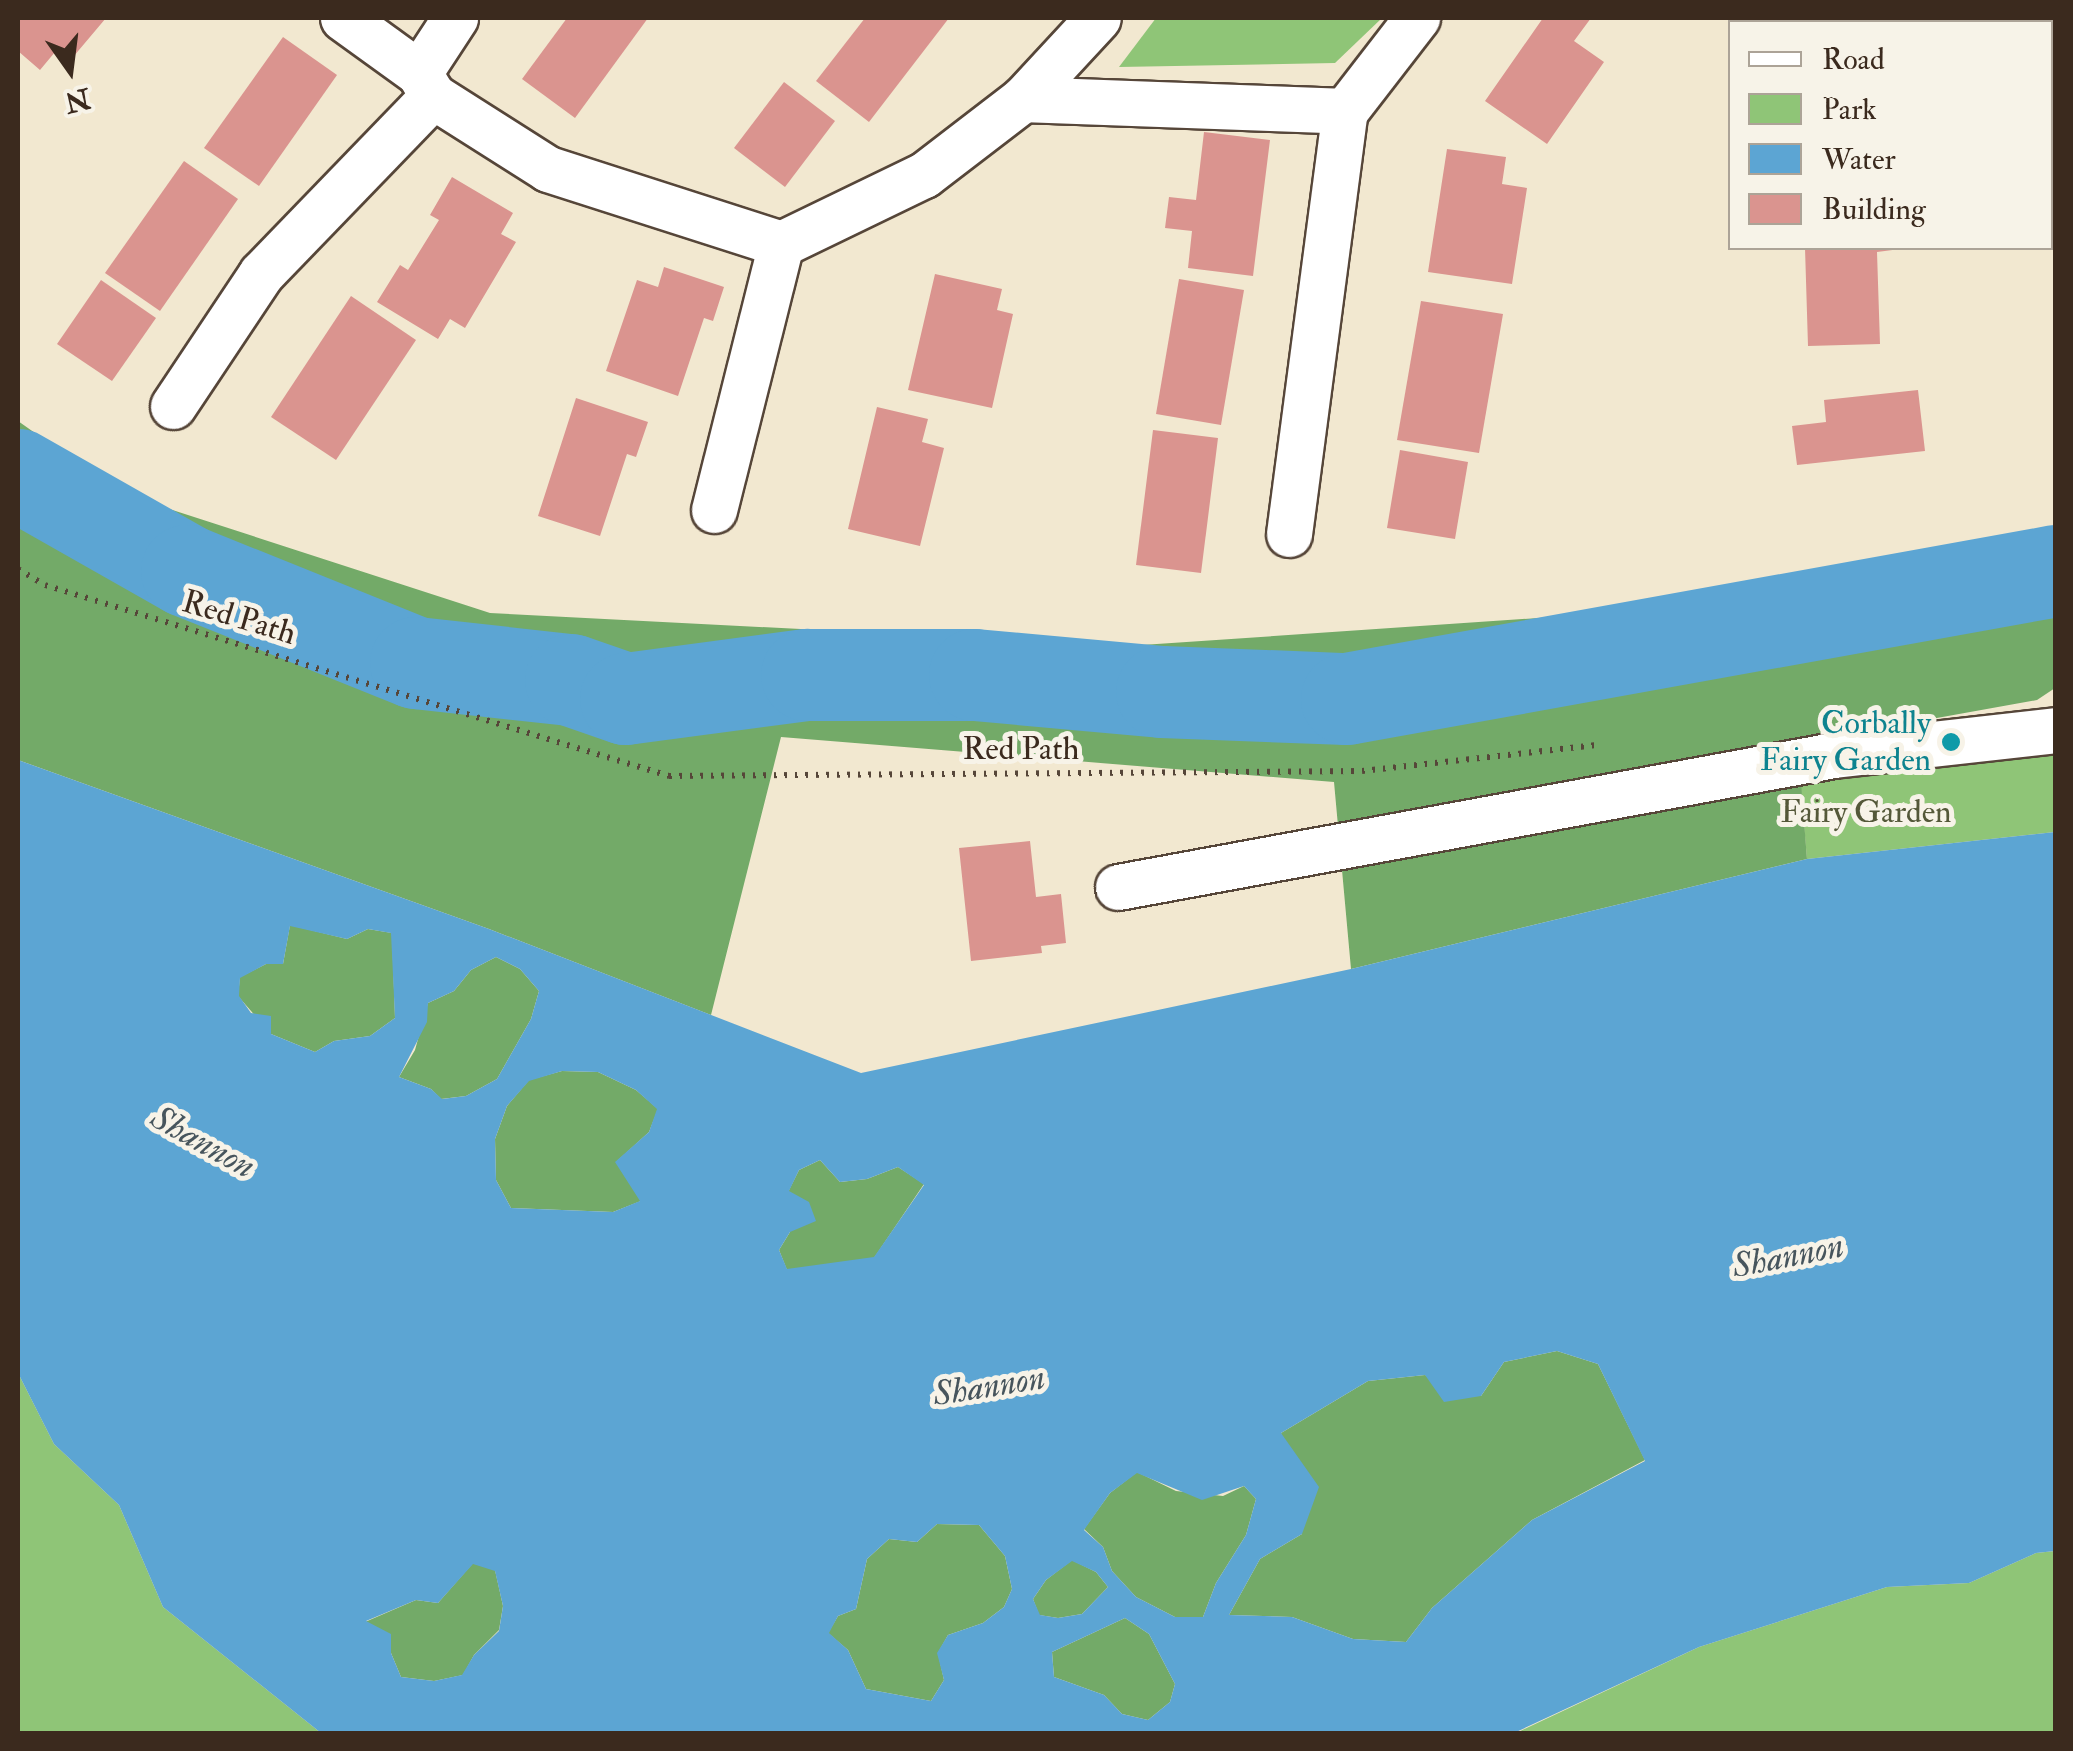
<!DOCTYPE html>
<style>
body{margin:0}
#map{position:relative;width:2073px;height:1751px;overflow:hidden;background:#f2e8d0;font-family:"IM FELL Double Pica",serif}
div>[style]{position:absolute}
.green>*{inset:0;background:#8fc577}
.forest>*{inset:0;background:#73aa68}
.water>*{inset:0;background:#5ca5d3}
.river>*{height:92px;margin:-46px;padding:0 46px;transform-origin:46px;border-radius:46px;background:#5ca5d3}
.building>*{inset:0;background:#da948f}
.path>*{height:6px;margin-top:-3px;transform-origin:0;background:repeating-linear-gradient(90deg,#564639 0 2.5px,transparent 0 10.5px)}
.roads{filter:drop-shadow(2px 0 #564639) drop-shadow(-2px 0 #564639) drop-shadow(0 2px #564639) drop-shadow(0 -2px #564639)}
.minor>*{height:45px;margin:-22.5px;padding:0 22.5px;transform-origin:22.5px;border-radius:22.5px;background:#fff}
.dots>*{width:28px;height:28px;translate:-50% -50%;box-sizing:border-box;border:5px solid #f7f3e8;border-radius:50%}
span{translate:-50% -50%;white-space:nowrap;text-align:center;line-height:1.15;-webkit-text-stroke:10px #f7f3e8;paint-order:stroke}
.street-label{font-size:32px;color:#3b2a1e}
.culture-label{font-size:32px;color:#0d838f}
.right{translate:-100% -50%;text-align:right}
.park-label{font-size:32px;color:#545839}
.water-label{font-size:35px;color:#47555d;font-style:italic}
.frame{position:absolute;inset:0;border:20px solid #3b2a1e;pointer-events:none}
.legend{position:absolute;left:1728px;top:20px;width:325px;height:230px;box-sizing:border-box;background:#f7f3e8;border:2px solid #aca397;margin:0;padding:12px 18px;list-style:none;font-size:30px;color:#3b2a1e}
.legend li{display:flex;align-items:center;gap:20px;height:50px}
.legend b{width:50px;border:2px solid #aca397}
.north{position:absolute;left:20px;top:20px;width:100px;height:100px;-webkit-text-stroke:8px #f7f3e8;paint-order:stroke;rotate:166deg;font-size:28px;font-weight:700;line-height:40px;text-align:center;color:#3b2a1e}
.north::after{content:'';display:block;margin:auto;width:35px;height:45px;background:#3b2a1e;clip-path:polygon(50% 0,100% 100%,50% 72%,0 100%)}
</style>
<div id="map">
<div class="green">
<div style="clip-path:polygon(1156px 18px,1382px 18px,1335px 63px,1119px 67px)"></div>
<div style="clip-path:polygon(2055px 753px,2055px 832px,1807px 859px,1800px 778px)"></div>
<div style="clip-path:polygon(18px 1373px,54px 1444px,119px 1505px,163px 1607px,321px 1733px,18px 1733px)"></div>
<div style="clip-path:polygon(2055px 1551px,2055px 1733px,1514px 1734px,1699px 1647px,1887px 1587px,1969px 1583px,2036px 1553px)"></div>
</div>
<div class="forest">
<div style="clip-path:polygon(18px 421px,120px 493px,490px 613px,1127px 646px,1759px 603px,2055px 541px,2055px 688px,2037px 700px,1798px 743px,1807px 859px,1351px 969px,1334px 782px,781px 737px,711px 1015px,489px 929px,18px 760px)"></div>
<div style="clip-path:polygon(290px 925px,347px 939px,368px 929px,392px 933px,395px 1018px,370px 1036px,334px 1041px,315px 1052px,271px 1034px,238px 996px,240px 977px,266px 964px,283px 964px)"></div>
<div style="clip-path:polygon(496px 957px,520px 969px,539px 991px,531px 1019px,497px 1079px,466px 1096px,441px 1099px,431px 1089px,399px 1077px,415px 1050px,428px 1003px,454px 991px,471px 970px)"></div>
<div style="clip-path:polygon(562px 1071px,598px 1072px,636px 1090px,658px 1109px,649px 1132px,616px 1162px,641px 1201px,613px 1212px,511px 1208px,496px 1180px,495px 1139px,507px 1106px,529px 1080px)"></div>
<div style="clip-path:polygon(820px 1160px,840px 1182px,867px 1179px,898px 1167px,924px 1184px,874px 1258px,787px 1270px,779px 1250px,790px 1232px,788px 1192px,799px 1170px)"></div>
<div style="clip-path:polygon(1557px 1351px,1598px 1364px,1645px 1460px,1532px 1520px,1432px 1608px,1406px 1642px,1353px 1639px,1292px 1617px,1229px 1615px,1260px 1559px,1302px 1534px,1281px 1433px,1368px 1381px,1425px 1375px,1481px 1396px,1504px 1362px)"></div>
<div style="clip-path:polygon(1137px 1472px,1176px 1491px,1223px 1496px,1244px 1486px,1256px 1499px,1246px 1535px,1216px 1583px,1203px 1617px,1175px 1617px,1136px 1597px,1112px 1571px,1103px 1547px,1084px 1529px,1110px 1493px)"></div>
<div style="clip-path:polygon(937px 1524px,979px 1525px,1005px 1556px,1012px 1589px,1004px 1607px,983px 1623px,948px 1635px,938px 1653px,944px 1680px,931px 1701px,866px 1689px,848px 1650px,828px 1633px,838px 1616px,856px 1609px,867px 1559px,889px 1539px,917px 1542px)"></div>
<div style="clip-path:polygon(1072px 1560px,1096px 1572px,1108px 1587px,1082px 1614px,1058px 1618px,1039px 1615px,1033px 1599px,1046px 1580px)"></div>
<div style="clip-path:polygon(473px 1563px,495px 1570px,503px 1606px,499px 1630px,474px 1655px,463px 1675px,434px 1681px,401px 1677px,391px 1653px,365px 1622px,416px 1600px,438px 1603px)"></div>
<div style="clip-path:polygon(1125px 1618px,1149px 1634px,1175px 1684px,1170px 1702px,1148px 1720px,1122px 1714px,1104px 1695px,1054px 1677px,1052px 1652px)"></div>
</div>
<div class="water">
<div style="clip-path:polygon(evenodd,18px 760px,489px 929px,861px 1073px,1351px 969px,1807px 859px,2055px 832px,2055px 1551px,2036px 1553px,1969px 1583px,1887px 1587px,1699px 1647px,1514px 1733px,321px 1733px,163px 1607px,119px 1505px,54px 1444px,18px 1373px,18px 760px,290px 926px,347px 939px,368px 929px,391px 933px,395px 1018px,370px 1036px,334px 1041px,315px 1052px,271px 1034px,271px 1016px,251px 1013px,239px 996px,240px 978px,266px 964px,283px 964px,290px 926px,18px 760px,496px 957px,520px 969px,539px 991px,531px 1019px,497px 1079px,466px 1096px,442px 1099px,431px 1089px,399px 1077px,427px 1022px,428px 1003px,454px 991px,471px 970px,496px 957px,18px 760px,562px 1071px,598px 1072px,636px 1090px,657px 1109px,649px 1132px,615px 1162px,640px 1201px,613px 1212px,511px 1208px,496px 1180px,495px 1139px,507px 1106px,529px 1081px,562px 1071px,18px 760px,820px 1160px,840px 1182px,867px 1179px,898px 1167px,924px 1185px,874px 1257px,787px 1269px,779px 1250px,790px 1232px,816px 1221px,809px 1202px,789px 1191px,799px 1170px,820px 1160px,18px 760px,1557px 1351px,1598px 1364px,1645px 1461px,1532px 1520px,1432px 1608px,1406px 1642px,1353px 1639px,1292px 1617px,1229px 1615px,1260px 1559px,1302px 1534px,1319px 1487px,1281px 1433px,1368px 1381px,1425px 1375px,1444px 1402px,1481px 1396px,1504px 1362px,1557px 1351px,18px 760px,1137px 1473px,1202px 1500px,1244px 1486px,1256px 1499px,1246px 1535px,1216px 1583px,1203px 1617px,1175px 1617px,1136px 1597px,1112px 1571px,1103px 1547px,1084px 1530px,1110px 1493px,1137px 1473px,18px 760px,937px 1524px,979px 1525px,1005px 1556px,1012px 1589px,1004px 1607px,983px 1623px,948px 1635px,937px 1653px,944px 1680px,931px 1701px,866px 1689px,848px 1650px,829px 1633px,838px 1616px,856px 1609px,867px 1559px,889px 1539px,917px 1542px,937px 1524px,18px 760px,1072px 1561px,1096px 1572px,1108px 1587px,1082px 1614px,1058px 1618px,1040px 1615px,1033px 1599px,1046px 1580px,1072px 1561px,18px 760px,473px 1564px,495px 1571px,503px 1606px,499px 1631px,474px 1655px,462px 1675px,434px 1681px,401px 1677px,391px 1653px,391px 1634px,366px 1621px,416px 1600px,438px 1603px,473px 1564px,18px 760px,1125px 1618px,1149px 1634px,1175px 1684px,1170px 1702px,1148px 1720px,1122px 1714px,1104px 1695px,1054px 1677px,1052px 1652px,1125px 1618px)"></div>
</div>
<div class="river">
<div style="left:18px;top:475px;width:194px;rotate:29.6deg"></div>
<div style="left:187px;top:571px;width:247px;rotate:21.9deg"></div>
<div style="left:416px;top:663px;width:156px;rotate:6.3deg"></div>
<div style="left:571px;top:680px;width:58px;rotate:19.1deg"></div>
<div style="left:626px;top:699px;width:183px;rotate:-7.6deg"></div>
<div style="left:807px;top:675px;width:168px"></div>
<div style="left:975px;top:675px;width:188px;rotate:5.2deg"></div>
<div style="left:1162px;top:692px;width:185px;rotate:2.2deg"></div>
<div style="left:1347px;top:699px;width:720px;rotate:-10.23deg"></div>
</div>
<div class="building">
<div style="clip-path:polygon(18px 18px,106px 18px,68px 63px,55px 52px,40px 70px,18px 51px)"></div>
<div style="clip-path:polygon(567px 18px,648px 18px,575px 118px,522px 79px)"></div>
<div style="clip-path:polygon(865px 18px,949px 18px,869px 122px,816px 81px)"></div>
<div style="clip-path:polygon(1543px 18px,1591px 18px,1574px 41px,1604px 62px,1547px 144px,1485px 101px)"></div>
<div style="clip-path:polygon(283px 37px,337px 75px,259px 186px,204px 148px)"></div>
<div style="clip-path:polygon(784px 82px,835px 121px,785px 187px,734px 148px)"></div>
<div style="clip-path:polygon(1204px 132px,1270px 140px,1253px 276px,1188px 268px,1192px 231px,1165px 228px,1169px 197px,1196px 200px)"></div>
<div style="clip-path:polygon(1447px 149px,1506px 157px,1502px 184px,1527px 188px,1512px 284px,1428px 272px)"></div>
<div style="clip-path:polygon(184px 161px,238px 199px,160px 311px,105px 273px)"></div>
<div style="clip-path:polygon(452px 177px,513px 213px,501px 234px,516px 242px,465px 328px,450px 319px,438px 339px,377px 302px,400px 265px,408px 270px,439px 220px,430px 215px)"></div>
<div style="clip-path:polygon(1805px 248px,1908px 248px,1877px 252px,1880px 344px,1808px 346px)"></div>
<div style="clip-path:polygon(664px 267px,724px 287px,713px 321px,704px 318px,678px 396px,606px 371px,637px 280px,658px 287px)"></div>
<div style="clip-path:polygon(935px 274px,1002px 289px,997px 310px,1013px 314px,992px 408px,908px 390px)"></div>
<div style="clip-path:polygon(1179px 279px,1244px 290px,1221px 425px,1156px 414px)"></div>
<div style="clip-path:polygon(101px 280px,156px 318px,112px 381px,57px 344px)"></div>
<div style="clip-path:polygon(351px 296px,416px 340px,336px 460px,271px 417px)"></div>
<div style="clip-path:polygon(1421px 301px,1503px 314px,1479px 453px,1397px 440px)"></div>
<div style="clip-path:polygon(1918px 390px,1925px 451px,1797px 465px,1792px 426px,1826px 422px,1824px 400px)"></div>
<div style="clip-path:polygon(576px 398px,648px 422px,636px 457px,627px 454px,600px 536px,538px 516px)"></div>
<div style="clip-path:polygon(877px 407px,928px 419px,922px 442px,944px 448px,920px 546px,848px 529px)"></div>
<div style="clip-path:polygon(1153px 430px,1218px 438px,1201px 573px,1136px 565px)"></div>
<div style="clip-path:polygon(1400px 450px,1468px 462px,1455px 539px,1387px 528px)"></div>
<div style="clip-path:polygon(1030px 841px,1036px 897px,1061px 894px,1066px 943px,1041px 946px,1042px 953px,971px 961px,959px 848px)"></div>
</div>
<div class="path">
<div style="left:18px;top:569px;width:31px;rotate:31deg"></div>
<div style="left:45px;top:585px;width:653px;rotate:17.02deg"></div>
<div style="left:669px;top:776px;width:693px;rotate:-0.41deg"></div>
<div style="left:1362px;top:771px;width:236px;rotate:-6.3deg"></div>
</div>
<div class="roads">
<div class="minor">
<div style="left:343px;top:18px;width:94px;rotate:35.9deg"></div>
<div style="left:419px;top:73px;width:27px;rotate:59deg"></div>
<div style="left:433px;top:96px;width:136px;rotate:32.4deg"></div>
<div style="left:548px;top:169px;width:245px;rotate:17.8deg"></div>
<div style="left:781px;top:244px;width:159px;rotate:-25.8deg"></div>
<div style="left:924px;top:175px;width:125px;rotate:-37.5deg"></div>
<div style="left:1023px;top:99px;width:110px;rotate:-47.2deg"></div>
<div style="left:419px;top:73px;width:66px;rotate:-56.8deg"></div>
<div style="left:1023px;top:99px;width:322px;rotate:2.1deg"></div>
<div style="left:1345px;top:111px;width:118px;rotate:-52.3deg"></div>
<div style="left:173px;top:406px;width:159px;rotate:-56.3deg"></div>
<div style="left:261px;top:274px;width:248px;rotate:-46deg"></div>
<div style="left:714px;top:510px;width:274px;rotate:-75.9deg"></div>
<div style="left:1289px;top:534px;width:427px;rotate:-82.5deg"></div>
<div style="left:1118px;top:887px;width:728px;rotate:-10.45deg"></div>
<div style="left:1834px;top:755px;width:223px;rotate:-6.4deg"></div>
</div>
</div>
<div class="dots">
<div style="left:1951px;top:742px;background:#0f9aa8"></div>
</div>
<div class="street-label">
<span style="left:239px;top:618px;rotate:17deg">Red Path</span>
<span style="left:1021px;top:749px">Red Path</span>
</div>
<div class="culture-label">
<span class="right" style="left:1931px;top:742px">Corbally<br>Fairy Garden</span>
</div>
<div class="park-label">
<span style="left:1866px;top:812px">Fairy Garden</span>
</div>
<div class="water-label">
<span style="left:203px;top:1142px;rotate:29deg">Shannon</span>
<span style="left:1788px;top:1256px;rotate:-11deg">Shannon</span>
<span style="left:989px;top:1386px;rotate:-9deg">Shannon</span>
</div>
<div class="frame"></div>
<ul class="legend">
<li><b style="height:12px;background:#fff"></b>Road</li>
<li><b style="height:28px;background:#8fc577"></b>Park</li>
<li><b style="height:28px;background:#5ca5d3"></b>Water</li>
<li><b style="height:28px;background:#da948f"></b>Building</li>
</ul>
<div class="north">N</div>
</div>
